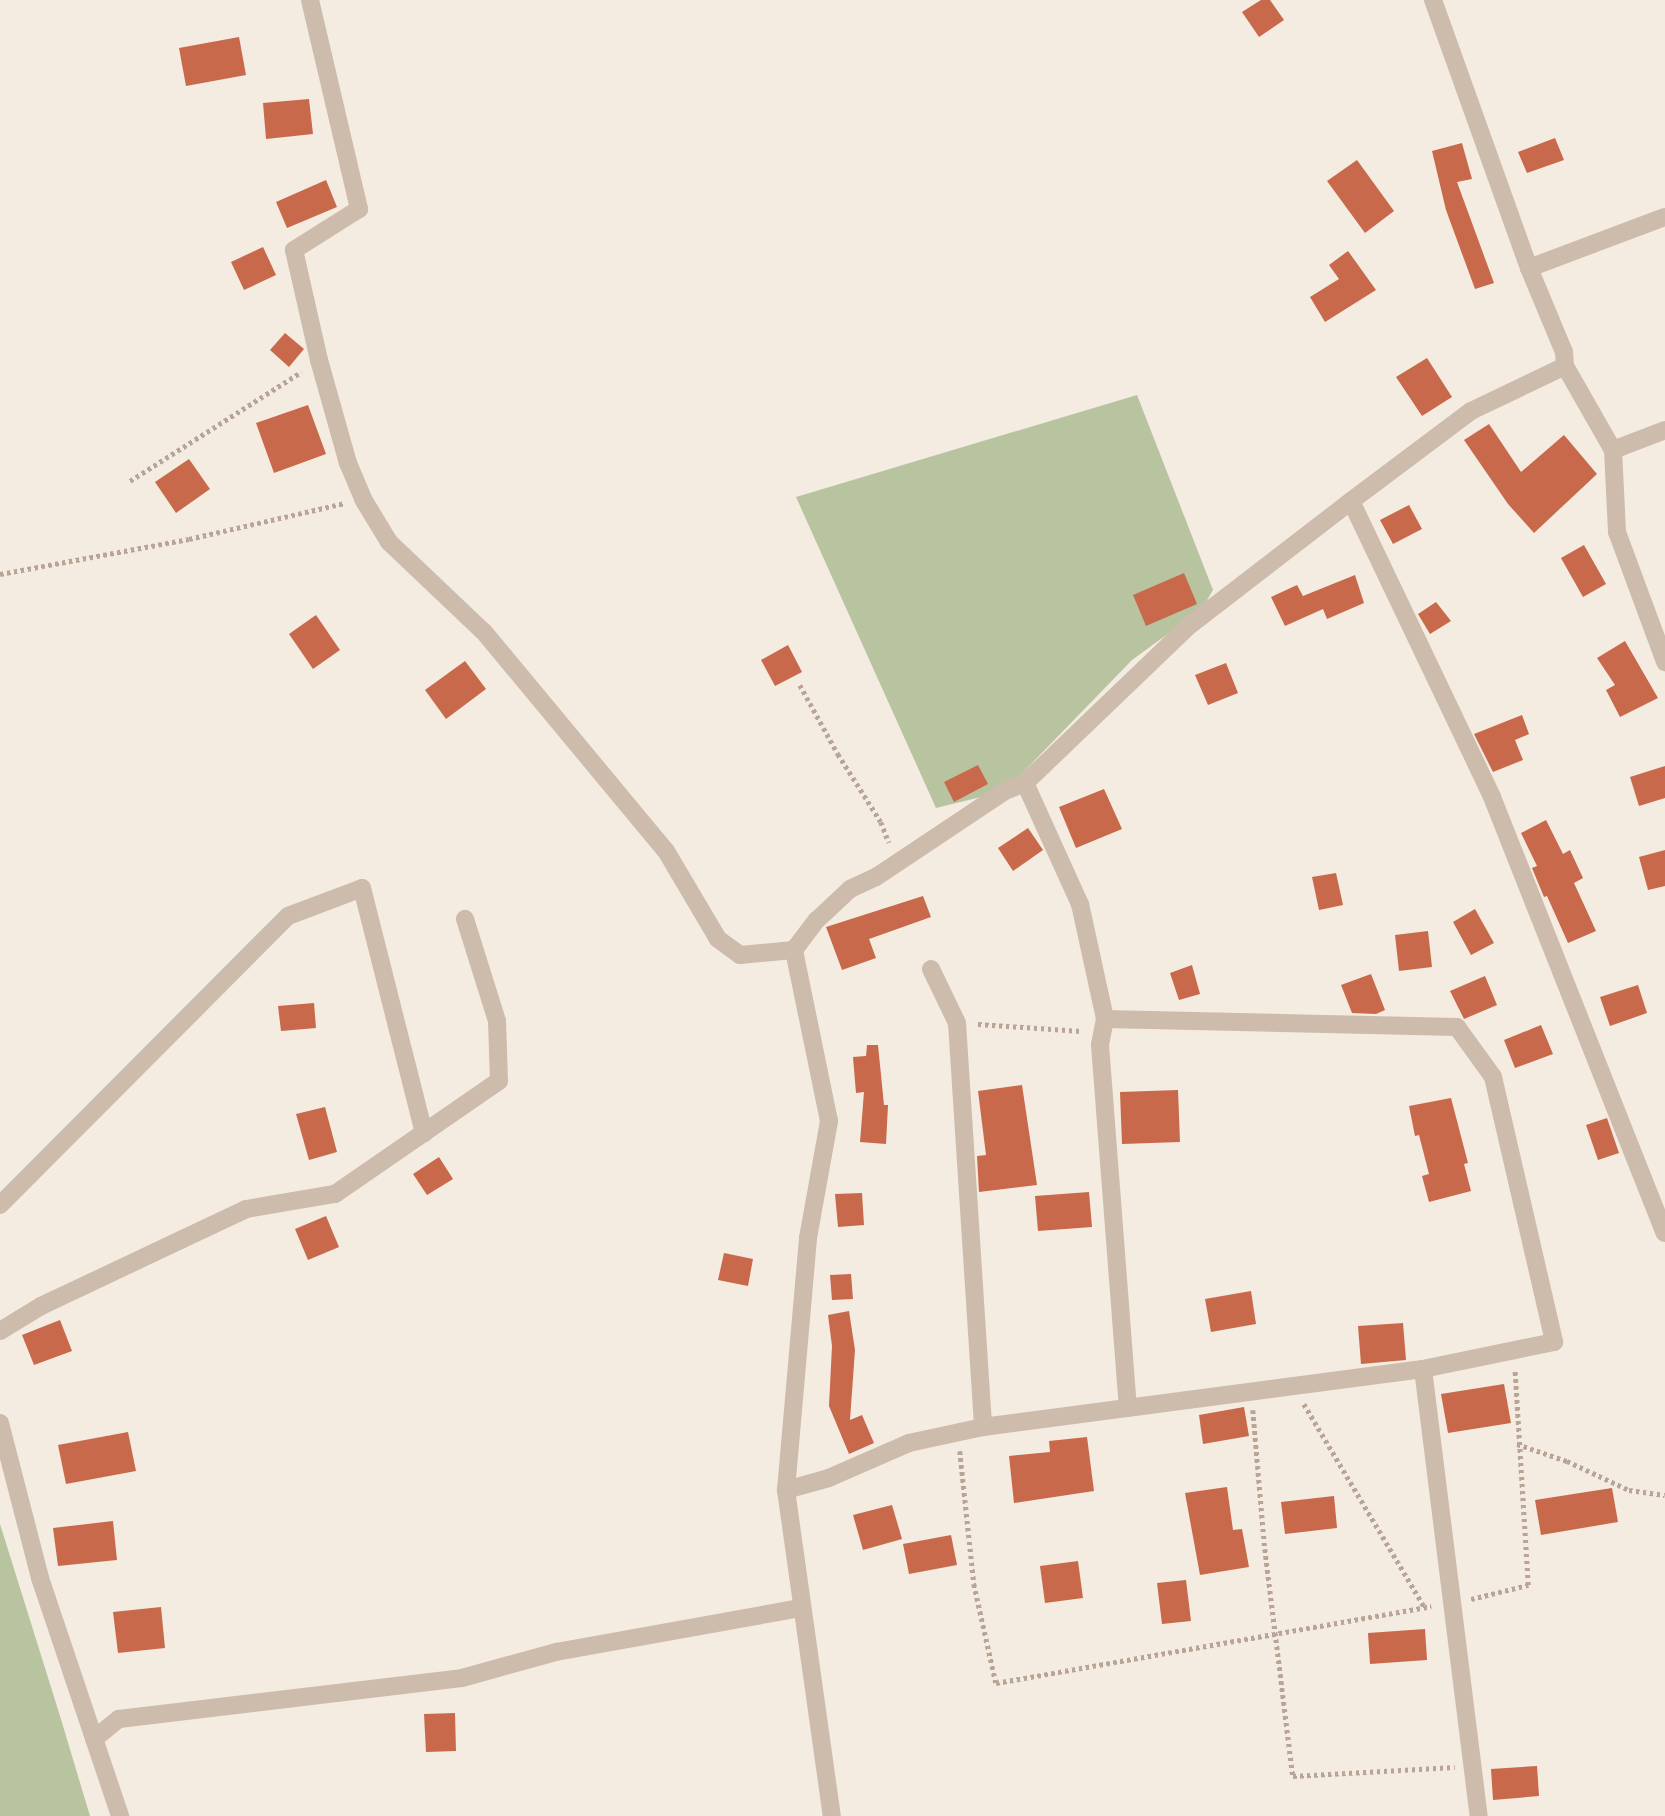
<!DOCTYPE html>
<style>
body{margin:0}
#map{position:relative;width:1665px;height:1816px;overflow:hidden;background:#f4ebe1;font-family:Helvetica,sans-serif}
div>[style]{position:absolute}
.green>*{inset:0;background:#b8c4a0}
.building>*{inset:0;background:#c8694b}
.path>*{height:4.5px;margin-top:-2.25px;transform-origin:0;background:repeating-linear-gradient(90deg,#b9a596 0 3.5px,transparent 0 7px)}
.minor>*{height:18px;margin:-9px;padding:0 9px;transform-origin:9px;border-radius:9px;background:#cdbbac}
span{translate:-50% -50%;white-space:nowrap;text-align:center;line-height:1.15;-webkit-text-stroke:6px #fbf5ee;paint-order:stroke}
</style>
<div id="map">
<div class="green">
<div style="clip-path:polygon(1137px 395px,1213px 590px,1202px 609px,1132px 660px,1005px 791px,936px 808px,796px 497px)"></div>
<div style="clip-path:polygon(0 1524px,60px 1716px,90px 1816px,0 1816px)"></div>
</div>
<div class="building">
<div style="clip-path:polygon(1261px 0,1270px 0,1284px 20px,1259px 37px,1242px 12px)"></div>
<div style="clip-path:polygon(239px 37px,246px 75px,186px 86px,179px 48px)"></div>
<div style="clip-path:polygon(309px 99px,313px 134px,266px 139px,263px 103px)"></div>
<div style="clip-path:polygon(1555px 138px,1564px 160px,1527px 173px,1518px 152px)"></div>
<div style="clip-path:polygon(1462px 143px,1472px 179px,1457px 182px,1494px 283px,1475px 289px,1446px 210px,1432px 151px)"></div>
<div style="clip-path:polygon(1357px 160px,1394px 211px,1365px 233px,1327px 181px)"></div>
<div style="clip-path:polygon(326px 180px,337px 207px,287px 228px,276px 202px)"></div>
<div style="clip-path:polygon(263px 247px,276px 275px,244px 290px,231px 262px)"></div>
<div style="clip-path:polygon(1348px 251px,1376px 290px,1325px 322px,1310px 297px,1339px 279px,1329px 265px)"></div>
<div style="clip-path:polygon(285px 333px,304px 349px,289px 367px,270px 350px)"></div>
<div style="clip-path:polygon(1427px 358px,1452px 397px,1422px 416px,1396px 377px)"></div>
<div style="clip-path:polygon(308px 405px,326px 454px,274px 473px,256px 423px)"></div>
<div style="clip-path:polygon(1489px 424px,1521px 472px,1564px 435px,1597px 474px,1534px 533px,1508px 504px,1464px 440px)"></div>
<div style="clip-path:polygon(189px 459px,210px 489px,176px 513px,155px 482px)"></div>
<div style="clip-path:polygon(1409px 505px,1422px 529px,1393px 544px,1380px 520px)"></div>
<div style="clip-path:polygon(1584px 545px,1606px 584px,1583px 597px,1561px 558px)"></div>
<div style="clip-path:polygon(1184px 573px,1197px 604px,1146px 626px,1133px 595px)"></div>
<div style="clip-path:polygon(1355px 575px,1364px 603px,1327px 619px,1323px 609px,1285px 626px,1271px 597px,1297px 585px,1303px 596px)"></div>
<div style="clip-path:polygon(1436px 602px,1451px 621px,1430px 634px,1418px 614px)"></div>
<div style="clip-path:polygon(316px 615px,340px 650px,313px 669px,289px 634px)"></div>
<div style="clip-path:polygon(1625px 641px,1658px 698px,1620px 717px,1606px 690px,1615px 685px,1597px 658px)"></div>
<div style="clip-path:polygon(788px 645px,802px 672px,775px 686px,761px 660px)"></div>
<div style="clip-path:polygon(465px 661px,486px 689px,446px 719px,425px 690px)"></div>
<div style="clip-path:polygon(1226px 663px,1238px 693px,1208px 705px,1195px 675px)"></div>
<div style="clip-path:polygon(1522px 715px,1529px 734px,1515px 740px,1523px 760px,1493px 772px,1474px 734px)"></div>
<div style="clip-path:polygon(978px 765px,988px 784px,954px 802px,944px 782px)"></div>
<div style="clip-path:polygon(1665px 766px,1665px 798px,1639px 806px,1630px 777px)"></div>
<div style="clip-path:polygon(1104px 789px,1122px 829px,1076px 848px,1059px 807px)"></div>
<div style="clip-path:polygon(1546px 820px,1563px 854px,1570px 850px,1583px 878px,1574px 883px,1596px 931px,1568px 943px,1547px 896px,1544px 897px,1532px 868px,1537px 866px,1521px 833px)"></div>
<div style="clip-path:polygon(1028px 828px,1043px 850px,1013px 871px,998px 848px)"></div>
<div style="clip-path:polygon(1665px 850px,1665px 886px,1648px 890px,1639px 857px)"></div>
<div style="clip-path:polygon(1336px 873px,1343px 905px,1319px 910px,1312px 877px)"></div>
<div style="clip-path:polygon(923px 896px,931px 917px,869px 939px,876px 958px,842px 970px,826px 927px)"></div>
<div style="clip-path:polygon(1475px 909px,1494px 943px,1471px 955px,1453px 922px)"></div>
<div style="clip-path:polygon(1428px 931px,1432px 967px,1399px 971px,1395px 935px)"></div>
<div style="clip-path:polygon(1192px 965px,1200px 994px,1179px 1000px,1170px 973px)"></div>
<div style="clip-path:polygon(1371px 974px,1385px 1010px,1376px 1014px,1352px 1013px,1341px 985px)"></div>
<div style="clip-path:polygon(1485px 976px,1497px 1005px,1464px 1019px,1450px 991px)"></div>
<div style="clip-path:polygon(1638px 985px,1647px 1013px,1610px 1026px,1600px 997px)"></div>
<div style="clip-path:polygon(314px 1003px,316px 1028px,281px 1031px,278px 1006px)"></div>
<div style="clip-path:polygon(1541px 1025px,1553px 1054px,1515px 1068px,1504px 1040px)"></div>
<div style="clip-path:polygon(867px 1045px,878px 1045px,884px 1105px,888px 1105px,886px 1144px,860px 1142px,864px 1092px,856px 1093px,853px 1057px,866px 1056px)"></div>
<div style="clip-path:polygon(1022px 1085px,1037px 1185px,979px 1192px,977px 1156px,986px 1155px,978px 1091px)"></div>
<div style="clip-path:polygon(1178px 1090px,1180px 1142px,1122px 1144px,1120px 1092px)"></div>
<div style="clip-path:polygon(1451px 1098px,1468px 1163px,1464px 1164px,1471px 1191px,1429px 1202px,1422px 1176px,1429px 1174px,1419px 1135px,1415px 1136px,1409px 1106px)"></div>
<div style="clip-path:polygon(325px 1107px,337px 1152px,309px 1160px,296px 1114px)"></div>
<div style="clip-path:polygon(1607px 1118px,1619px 1153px,1598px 1160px,1586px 1125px)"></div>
<div style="clip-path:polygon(439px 1157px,453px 1179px,427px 1195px,413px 1174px)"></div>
<div style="clip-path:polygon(1089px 1192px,1092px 1227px,1038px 1231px,1035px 1196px)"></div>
<div style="clip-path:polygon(862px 1193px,864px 1225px,838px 1227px,835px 1194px)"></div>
<div style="clip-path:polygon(326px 1216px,339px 1247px,308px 1260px,295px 1229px)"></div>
<div style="clip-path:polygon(724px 1253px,753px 1259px,748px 1286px,718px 1280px)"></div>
<div style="clip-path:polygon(851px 1274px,853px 1299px,832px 1300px,830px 1275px)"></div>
<div style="clip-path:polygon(1251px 1291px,1256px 1324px,1211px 1332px,1205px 1299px)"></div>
<div style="clip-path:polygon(849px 1311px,855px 1350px,850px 1420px,862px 1415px,874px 1443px,849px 1454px,829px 1406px,832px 1346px,828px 1315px)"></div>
<div style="clip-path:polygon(60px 1320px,72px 1351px,34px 1365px,22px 1335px)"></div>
<div style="clip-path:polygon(1403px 1323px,1406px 1360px,1361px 1364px,1358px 1326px)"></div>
<div style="clip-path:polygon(1504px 1384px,1511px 1423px,1448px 1433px,1441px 1394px)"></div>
<div style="clip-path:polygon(1244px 1407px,1249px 1436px,1203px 1444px,1199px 1415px)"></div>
<div style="clip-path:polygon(128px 1432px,136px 1471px,66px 1484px,58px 1445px)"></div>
<div style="clip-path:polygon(1087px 1437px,1094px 1491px,1014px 1503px,1009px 1456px,1050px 1452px,1049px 1441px)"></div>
<div style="clip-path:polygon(1227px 1487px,1233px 1530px,1242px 1529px,1249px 1567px,1200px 1575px,1185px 1493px)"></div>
<div style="clip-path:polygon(1612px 1488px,1618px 1522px,1541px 1535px,1535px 1500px)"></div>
<div style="clip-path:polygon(1334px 1496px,1337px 1528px,1285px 1534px,1281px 1502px)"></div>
<div style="clip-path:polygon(892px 1505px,902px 1539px,863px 1550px,853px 1515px)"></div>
<div style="clip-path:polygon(113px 1521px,117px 1560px,58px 1566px,53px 1528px)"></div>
<div style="clip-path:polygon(951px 1535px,957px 1565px,909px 1574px,903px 1544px)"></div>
<div style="clip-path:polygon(1078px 1561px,1083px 1598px,1045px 1603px,1040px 1566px)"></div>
<div style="clip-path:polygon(1186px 1580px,1191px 1621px,1162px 1624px,1157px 1583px)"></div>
<div style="clip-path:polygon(161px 1607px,165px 1648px,118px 1653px,113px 1612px)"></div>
<div style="clip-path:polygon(1425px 1629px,1427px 1660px,1370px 1664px,1368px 1633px)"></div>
<div style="clip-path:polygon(455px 1713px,456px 1751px,426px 1752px,424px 1714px)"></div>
<div style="clip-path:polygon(1537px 1766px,1539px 1796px,1493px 1800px,1491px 1769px)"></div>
</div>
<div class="path">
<div style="left:130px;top:481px;width:203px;rotate:-32.5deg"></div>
<div style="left:0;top:574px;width:192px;rotate:-10.5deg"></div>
<div style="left:189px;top:539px;width:160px;rotate:-13deg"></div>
<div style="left:800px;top:685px;width:79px;rotate:61.2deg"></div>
<div style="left:838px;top:754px;width:80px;rotate:57.7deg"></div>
<div style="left:881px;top:822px;width:22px;rotate:69deg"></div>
<div style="left:978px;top:1024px;width:103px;rotate:3.9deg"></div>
<div style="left:1304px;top:1404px;width:237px;rotate:59.3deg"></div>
<div style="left:1253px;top:1410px;width:140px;rotate:85.1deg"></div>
<div style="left:1265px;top:1549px;width:229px;rotate:83deg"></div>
<div style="left:1293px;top:1776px;width:162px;rotate:-3.2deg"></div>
<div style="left:1517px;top:1444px;width:53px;rotate:18.8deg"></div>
<div style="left:1567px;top:1461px;width:68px;rotate:25.1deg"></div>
<div style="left:1629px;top:1490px;width:36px;rotate:8deg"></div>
<div style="left:960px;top:1451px;width:134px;rotate:84deg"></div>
<div style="left:974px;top:1584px;width:101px;rotate:77.5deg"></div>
<div style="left:996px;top:1683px;width:442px;rotate:-10deg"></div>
<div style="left:1471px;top:1599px;width:59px;rotate:-13.8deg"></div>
<div style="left:1528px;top:1585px;width:215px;rotate:-93.5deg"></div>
</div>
<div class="minor">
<div style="left:310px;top:0;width:215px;rotate:76.8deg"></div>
<div style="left:359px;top:209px;width:77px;rotate:147.8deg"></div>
<div style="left:294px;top:250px;width:113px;rotate:77.2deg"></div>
<div style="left:319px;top:360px;width:107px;rotate:74.3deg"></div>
<div style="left:348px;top:463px;width:39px;rotate:67deg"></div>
<div style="left:363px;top:499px;width:50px;rotate:58.8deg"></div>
<div style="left:389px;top:542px;width:131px;rotate:43.5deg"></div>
<div style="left:484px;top:632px;width:285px;rotate:50.3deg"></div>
<div style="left:666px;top:851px;width:102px;rotate:59.4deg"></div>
<div style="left:718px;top:939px;width:27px;rotate:36deg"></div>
<div style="left:740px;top:955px;width:54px;rotate:-5.3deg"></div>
<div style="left:1433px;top:0;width:285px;rotate:70.3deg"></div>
<div style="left:1529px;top:268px;width:91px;rotate:67.4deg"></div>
<div style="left:1564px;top:352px;width:14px;rotate:86deg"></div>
<div style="left:1565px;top:366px;width:97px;rotate:60.3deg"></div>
<div style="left:1613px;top:450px;width:82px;rotate:87.2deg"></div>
<div style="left:1617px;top:532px;width:139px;rotate:69.7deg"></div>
<div style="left:1529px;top:268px;width:145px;rotate:-20.6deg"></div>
<div style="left:1613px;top:450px;width:56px;rotate:-21deg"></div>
<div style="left:1351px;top:501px;width:328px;rotate:64.5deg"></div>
<div style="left:1492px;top:797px;width:469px;rotate:68.4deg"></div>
<div style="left:1025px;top:783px;width:133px;rotate:65.6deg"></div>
<div style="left:1080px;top:904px;width:118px;rotate:77.7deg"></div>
<div style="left:1105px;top:1019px;width:26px;rotate:101deg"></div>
<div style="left:1100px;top:1045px;width:364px;rotate:85.6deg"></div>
<div style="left:931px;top:969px;width:60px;rotate:64.3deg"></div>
<div style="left:957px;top:1023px;width:405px;rotate:86.3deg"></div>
<div style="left:1105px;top:1019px;width:352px;rotate:1.3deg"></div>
<div style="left:1457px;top:1027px;width:62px;rotate:54.2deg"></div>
<div style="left:1493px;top:1077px;width:272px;rotate:77deg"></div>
<div style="left:1554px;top:1342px;width:134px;rotate:168.4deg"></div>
<div style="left:1423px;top:1369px;width:444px;rotate:172.5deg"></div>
<div style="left:983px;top:1427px;width:76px;rotate:167.8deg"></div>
<div style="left:909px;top:1443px;width:87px;rotate:156.4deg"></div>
<div style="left:829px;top:1478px;width:45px;rotate:164.4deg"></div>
<div style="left:786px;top:1490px;width:253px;rotate:-85deg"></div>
<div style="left:808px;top:1238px;width:119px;rotate:-79.8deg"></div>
<div style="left:829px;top:1121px;width:175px;rotate:-101.6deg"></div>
<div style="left:794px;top:950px;width:38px;rotate:-53deg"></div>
<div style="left:817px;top:920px;width:45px;rotate:-43.2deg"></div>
<div style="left:850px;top:889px;width:29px;rotate:-25deg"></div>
<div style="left:876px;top:877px;width:155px;rotate:-33.7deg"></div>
<div style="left:1005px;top:791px;width:22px;rotate:-22deg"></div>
<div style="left:1025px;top:783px;width:228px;rotate:-43.8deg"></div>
<div style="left:1190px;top:625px;width:203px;rotate:-37.6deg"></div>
<div style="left:1351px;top:501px;width:150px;rotate:-36.9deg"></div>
<div style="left:1471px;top:411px;width:104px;rotate:-25.6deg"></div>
<div style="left:0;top:1205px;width:408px;rotate:-45.1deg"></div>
<div style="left:288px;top:916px;width:79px;rotate:-20.7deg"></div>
<div style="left:362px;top:888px;width:253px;rotate:75.8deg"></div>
<div style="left:0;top:1331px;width:48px;rotate:-31.4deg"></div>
<div style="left:41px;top:1306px;width:227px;rotate:-25.3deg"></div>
<div style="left:246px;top:1209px;width:90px;rotate:-9.6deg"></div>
<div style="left:335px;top:1194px;width:199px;rotate:-34.6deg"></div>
<div style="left:499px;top:1081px;width:60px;rotate:-91.9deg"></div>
<div style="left:497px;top:1021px;width:107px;rotate:-107.4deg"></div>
<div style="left:1423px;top:1369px;width:450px;rotate:82.9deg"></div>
<div style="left:0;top:1423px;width:160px;rotate:75.5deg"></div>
<div style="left:40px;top:1578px;width:251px;rotate:71.4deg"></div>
<div style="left:786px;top:1490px;width:329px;rotate:82deg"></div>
<div style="left:94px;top:1739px;width:32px;rotate:-39deg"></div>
<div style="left:119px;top:1719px;width:345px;rotate:-6.8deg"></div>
<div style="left:462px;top:1678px;width:98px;rotate:-15.5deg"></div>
<div style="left:556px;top:1652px;width:249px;rotate:-10.2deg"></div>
</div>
</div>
